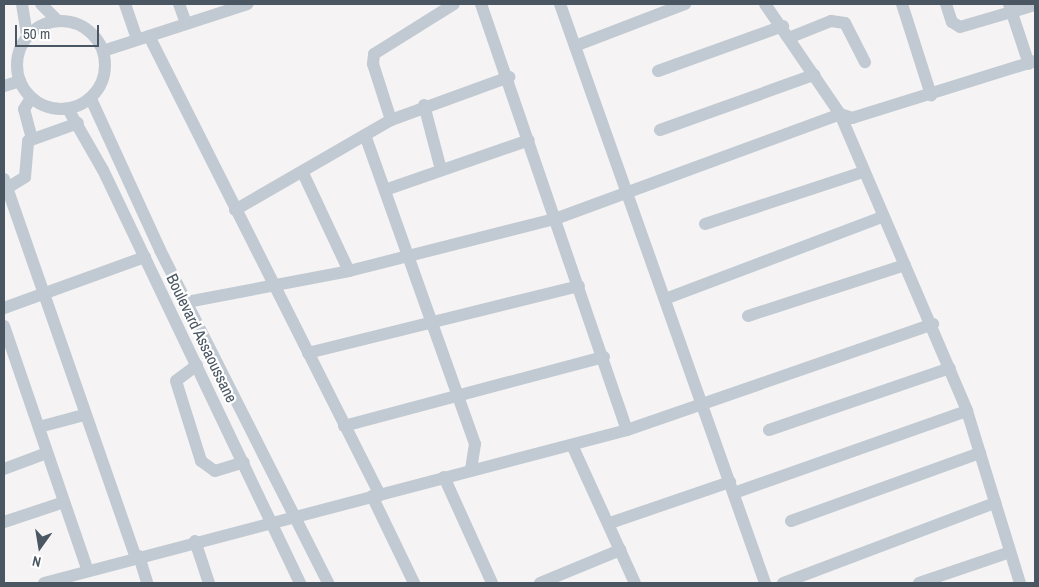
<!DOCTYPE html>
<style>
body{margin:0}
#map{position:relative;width:1039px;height:587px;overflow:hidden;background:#f5f3f3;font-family:"Archivo Narrow",sans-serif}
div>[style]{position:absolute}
.minor>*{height:12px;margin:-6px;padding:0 6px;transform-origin:6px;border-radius:6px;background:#c1cad2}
.minor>.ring{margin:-6px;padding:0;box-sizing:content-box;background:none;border:12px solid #c1cad2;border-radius:50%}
span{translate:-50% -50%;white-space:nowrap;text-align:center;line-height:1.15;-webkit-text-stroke:4.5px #fff;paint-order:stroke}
.street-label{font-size:16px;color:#4a5661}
.frame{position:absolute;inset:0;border:5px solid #4a5661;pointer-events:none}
.north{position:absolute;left:15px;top:522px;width:50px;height:50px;-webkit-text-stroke:4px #fff;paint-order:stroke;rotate:193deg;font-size:14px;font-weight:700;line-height:20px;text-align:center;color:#4a5661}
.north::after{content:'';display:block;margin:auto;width:18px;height:22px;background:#4a5661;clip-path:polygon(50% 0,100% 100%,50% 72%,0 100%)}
.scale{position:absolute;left:15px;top:25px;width:84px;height:22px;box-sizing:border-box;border:2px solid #4a5661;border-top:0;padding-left:6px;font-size:15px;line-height:18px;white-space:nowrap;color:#4a5661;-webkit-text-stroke:4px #fff;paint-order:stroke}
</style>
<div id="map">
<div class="minor">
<div style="left:22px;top:4px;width:32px;rotate:81deg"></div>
<div style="left:41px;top:4px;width:24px;rotate:45deg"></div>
<div style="left:125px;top:4px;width:37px;rotate:71deg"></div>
<div style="left:179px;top:4px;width:20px;rotate:70deg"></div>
<div style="left:481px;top:4px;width:450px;rotate:71.1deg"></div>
<div style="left:560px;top:4px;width:614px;rotate:70.5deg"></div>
<div style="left:765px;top:4px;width:133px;rotate:55.7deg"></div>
<div style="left:840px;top:114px;width:13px;rotate:18deg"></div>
<div style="left:852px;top:118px;width:192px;rotate:-17.3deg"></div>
<div style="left:902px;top:4px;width:96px;rotate:72.3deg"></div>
<div style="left:946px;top:4px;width:19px;rotate:72deg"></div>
<div style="left:952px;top:22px;width:9px;rotate:32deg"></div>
<div style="left:960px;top:27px;width:78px;rotate:-16.3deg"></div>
<div style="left:1009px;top:4px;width:63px;rotate:71.6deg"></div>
<div class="ring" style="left:17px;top:21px;width:76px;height:76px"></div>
<div style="left:149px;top:36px;width:514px;rotate:63.29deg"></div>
<div style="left:791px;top:37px;width:43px;rotate:-21.8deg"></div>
<div style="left:831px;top:21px;width:14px;rotate:8deg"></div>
<div style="left:845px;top:23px;width:44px;rotate:62.9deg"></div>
<div style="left:575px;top:46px;width:118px;rotate:-20.9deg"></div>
<div style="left:103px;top:51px;width:152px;rotate:-18deg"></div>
<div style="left:658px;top:71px;width:133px;rotate:-19.8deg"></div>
<div style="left:4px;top:86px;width:17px;rotate:-17deg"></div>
<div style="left:31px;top:98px;width:13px;rotate:122deg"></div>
<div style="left:24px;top:109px;width:30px;rotate:75deg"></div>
<div style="left:91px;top:99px;width:166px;rotate:65.4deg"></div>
<div style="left:160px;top:250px;width:373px;rotate:63.2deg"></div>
<div style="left:424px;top:105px;width:67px;rotate:75.3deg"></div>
<div style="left:68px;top:109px;width:70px;rotate:60.2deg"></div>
<div style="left:103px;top:170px;width:458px;rotate:64.5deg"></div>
<div style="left:391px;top:120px;width:59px;rotate:-107.8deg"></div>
<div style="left:373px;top:64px;width:10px;rotate:-84deg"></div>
<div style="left:374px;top:54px;width:94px;rotate:-32deg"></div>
<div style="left:660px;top:130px;width:164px;rotate:-19.7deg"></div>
<div style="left:365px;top:135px;width:328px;rotate:70.4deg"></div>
<div style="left:475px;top:444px;width:24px;rotate:99deg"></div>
<div style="left:303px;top:173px;width:108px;rotate:64.9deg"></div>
<div style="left:4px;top:179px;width:400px;rotate:70.8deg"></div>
<div style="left:7px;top:188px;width:21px;rotate:-31deg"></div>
<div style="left:25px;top:177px;width:36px;rotate:-85deg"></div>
<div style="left:28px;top:141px;width:53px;rotate:-19.8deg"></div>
<div style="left:385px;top:190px;width:152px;rotate:-19.1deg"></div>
<div style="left:235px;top:210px;width:180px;rotate:-30deg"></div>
<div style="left:391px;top:120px;width:126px;rotate:-20deg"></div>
<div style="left:705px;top:224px;width:166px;rotate:-18.2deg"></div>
<div style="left:665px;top:299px;width:232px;rotate:-20.7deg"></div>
<div style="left:187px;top:302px;width:165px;rotate:-10.8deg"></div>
<div style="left:349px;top:271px;width:212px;rotate:-14.2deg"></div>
<div style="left:555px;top:219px;width:304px;rotate:-20.2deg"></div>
<div style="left:840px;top:114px;width:323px;rotate:66.8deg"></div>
<div style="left:967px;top:411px;width:180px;rotate:72.9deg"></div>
<div style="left:4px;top:308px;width:150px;rotate:-19.9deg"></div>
<div style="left:748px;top:316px;width:165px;rotate:-18deg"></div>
<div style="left:4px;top:326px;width:259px;rotate:71.1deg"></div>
<div style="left:308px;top:353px;width:279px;rotate:-13.9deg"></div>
<div style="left:197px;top:365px;width:26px;rotate:143deg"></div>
<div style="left:176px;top:381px;width:84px;rotate:72.6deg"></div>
<div style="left:201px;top:461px;width:17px;rotate:36deg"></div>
<div style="left:215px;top:471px;width:30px;rotate:-17deg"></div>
<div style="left:344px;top:426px;width:269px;rotate:-14.9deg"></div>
<div style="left:39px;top:427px;width:47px;rotate:-14.9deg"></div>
<div style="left:769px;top:430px;width:191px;rotate:-18.9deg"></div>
<div style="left:572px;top:445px;width:152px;rotate:65.5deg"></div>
<div style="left:4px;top:469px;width:46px;rotate:-20.4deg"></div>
<div style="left:444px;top:477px;width:116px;rotate:65.6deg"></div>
<div style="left:734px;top:493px;width:247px;rotate:-19.4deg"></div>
<div style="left:372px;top:496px;width:97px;rotate:64.2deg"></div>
<div style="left:791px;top:521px;width:201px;rotate:-19.8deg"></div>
<div style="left:4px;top:522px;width:63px;rotate:-18.4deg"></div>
<div style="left:610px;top:523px;width:127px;rotate:-18.9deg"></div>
<div style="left:195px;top:541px;width:44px;rotate:71.6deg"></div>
<div style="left:139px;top:556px;width:28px;rotate:73deg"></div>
<div style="left:44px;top:583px;width:603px;rotate:-14.7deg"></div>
<div style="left:627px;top:430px;width:324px;rotate:-19.1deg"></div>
<div style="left:540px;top:583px;width:87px;rotate:-22.4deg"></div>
<div style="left:783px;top:583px;width:227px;rotate:-20.7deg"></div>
<div style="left:919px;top:583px;width:96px;rotate:-18.8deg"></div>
</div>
<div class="street-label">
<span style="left:202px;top:338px;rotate:64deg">Boulevard Assaoussane</span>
</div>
<div class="frame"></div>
<div class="north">N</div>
<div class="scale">50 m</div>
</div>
